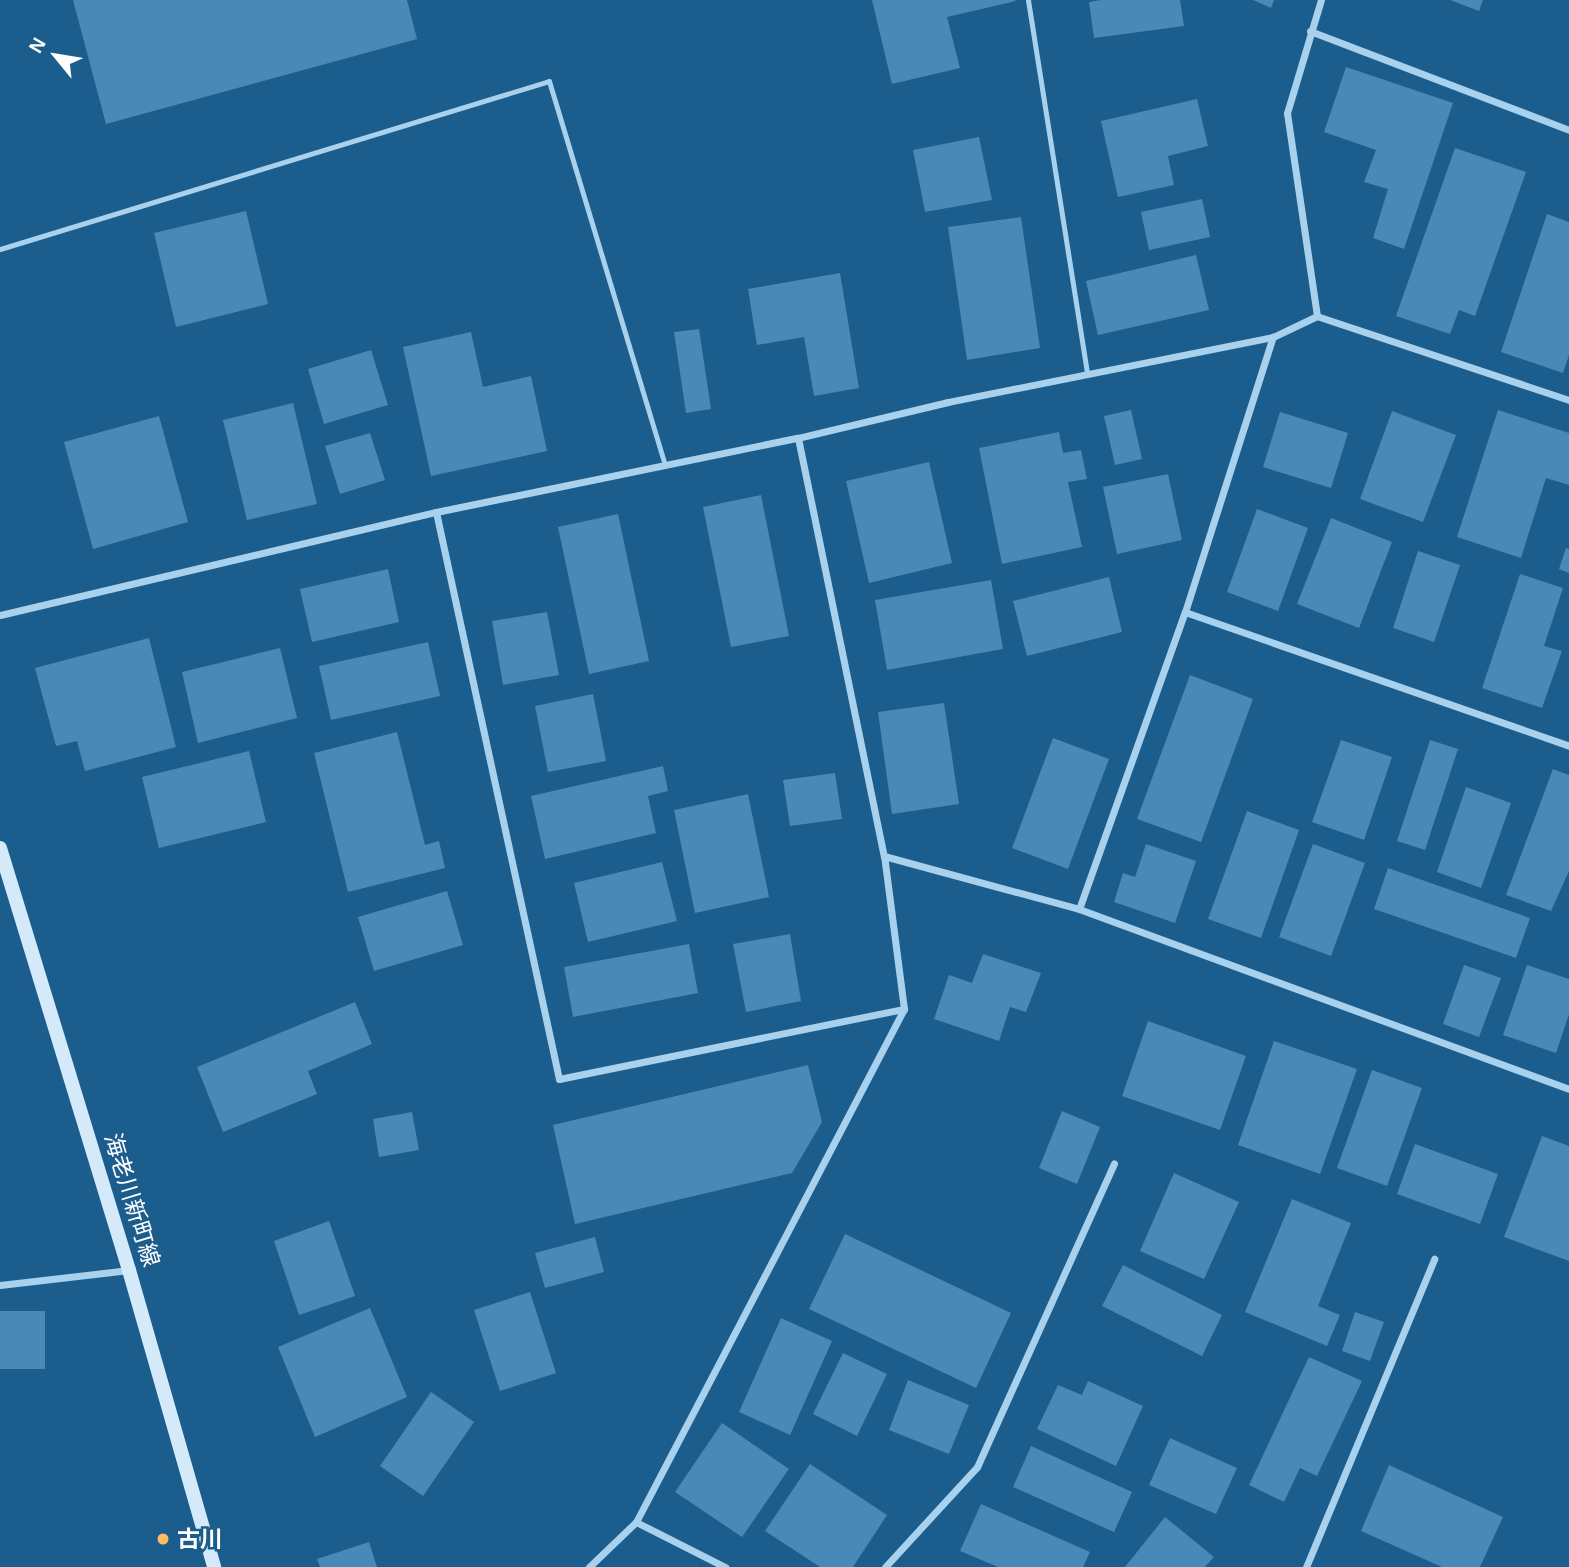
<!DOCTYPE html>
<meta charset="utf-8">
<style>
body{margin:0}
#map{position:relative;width:1569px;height:1567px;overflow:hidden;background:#1b5d8d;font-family:Helvetica,"Noto Sans JP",sans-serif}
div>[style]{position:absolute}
.building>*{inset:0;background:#4889b7}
.lane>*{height:5px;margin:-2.5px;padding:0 2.5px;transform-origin:2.5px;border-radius:2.5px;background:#a8d1ed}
.street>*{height:7px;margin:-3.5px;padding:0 3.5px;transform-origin:3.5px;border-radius:3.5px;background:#a8d1ed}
.secondary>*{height:14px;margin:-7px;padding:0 7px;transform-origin:7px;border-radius:7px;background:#d4eafa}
.dots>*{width:19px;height:19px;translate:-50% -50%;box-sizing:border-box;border:4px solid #1b5d8d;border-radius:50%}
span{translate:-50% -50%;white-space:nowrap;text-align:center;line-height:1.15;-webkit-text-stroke:5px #1b5d8d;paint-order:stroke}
.street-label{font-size:23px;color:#fff}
.poi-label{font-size:23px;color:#fff;font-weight:700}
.left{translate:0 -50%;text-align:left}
.north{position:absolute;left:21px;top:21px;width:70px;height:70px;-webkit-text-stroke:5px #1b5d8d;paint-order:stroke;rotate:300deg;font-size:19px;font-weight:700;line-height:28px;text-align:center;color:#fff}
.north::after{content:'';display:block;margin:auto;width:24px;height:32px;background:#fff;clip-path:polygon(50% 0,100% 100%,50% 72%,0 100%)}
</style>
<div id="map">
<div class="building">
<div style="clip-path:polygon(73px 0,407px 0,417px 39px,106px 124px)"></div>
<div style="clip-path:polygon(872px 0,1015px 0,1016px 1px,947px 17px,960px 68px,892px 84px)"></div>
<div style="clip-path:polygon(1101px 0,1180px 0,1184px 26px,1094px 38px,1089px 2px)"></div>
<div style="clip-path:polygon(1253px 0,1274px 0,1271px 8px)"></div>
<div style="clip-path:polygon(1450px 0,1483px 0,1479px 11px)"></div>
<div style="clip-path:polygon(1346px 67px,1453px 103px,1404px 249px,1373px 238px,1388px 189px,1364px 182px,1376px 150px,1324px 132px)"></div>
<div style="clip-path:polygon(1197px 99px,1208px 146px,1168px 156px,1174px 185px,1118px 197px,1101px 121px)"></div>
<div style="clip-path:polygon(979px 137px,992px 200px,925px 212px,913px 150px)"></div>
<div style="clip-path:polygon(1455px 148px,1526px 172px,1475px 316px,1459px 310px,1450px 334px,1396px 316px)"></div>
<div style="clip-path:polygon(1202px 199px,1210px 237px,1149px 250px,1141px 212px)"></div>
<div style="clip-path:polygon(246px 211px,268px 304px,176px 327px,154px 233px)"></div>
<div style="clip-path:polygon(1547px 214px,1569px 222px,1569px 355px,1563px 373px,1501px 352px)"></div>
<div style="clip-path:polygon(1021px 217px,1040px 348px,967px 360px,948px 227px)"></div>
<div style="clip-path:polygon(1196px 255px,1209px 310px,1098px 335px,1086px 281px)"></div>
<div style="clip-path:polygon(840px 273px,859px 388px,814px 396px,804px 337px,757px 345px,748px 289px)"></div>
<div style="clip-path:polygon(699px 329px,711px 409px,686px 413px,674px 332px)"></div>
<div style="clip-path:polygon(471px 332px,483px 387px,531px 376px,547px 451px,431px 476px,403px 347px)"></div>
<div style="clip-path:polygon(371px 350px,388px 405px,324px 424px,308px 369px)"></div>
<div style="clip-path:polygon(293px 403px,317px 504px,247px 520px,223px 420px)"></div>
<div style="clip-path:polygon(1131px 410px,1142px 459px,1115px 465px,1104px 416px)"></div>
<div style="clip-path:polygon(1498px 410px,1569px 433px,1569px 485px,1546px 478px,1521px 558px,1457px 537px)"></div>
<div style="clip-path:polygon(1392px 411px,1456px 435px,1423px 522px,1360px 499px)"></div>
<div style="clip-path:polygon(1280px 412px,1348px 433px,1331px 488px,1263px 467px)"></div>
<div style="clip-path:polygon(159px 416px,188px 522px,93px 549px,64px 442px)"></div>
<div style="clip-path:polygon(1059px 432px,1063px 453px,1081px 450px,1087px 479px,1068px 482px,1082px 547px,1002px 564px,979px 448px)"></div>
<div style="clip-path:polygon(370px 433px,385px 480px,340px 494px,325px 446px)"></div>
<div style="clip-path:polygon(929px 462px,952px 563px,869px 583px,846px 481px)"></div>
<div style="clip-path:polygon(1168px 474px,1182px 540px,1117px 554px,1103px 487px)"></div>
<div style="clip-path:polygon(761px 495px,789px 636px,731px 647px,703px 507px)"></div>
<div style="clip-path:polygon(1257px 509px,1308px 528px,1278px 611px,1227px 592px)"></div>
<div style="clip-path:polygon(618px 514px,649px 661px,589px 674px,558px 527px)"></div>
<div style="clip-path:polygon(1331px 518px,1392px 542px,1359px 628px,1297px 604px)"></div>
<div style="clip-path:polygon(1566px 548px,1569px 549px,1569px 573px,1559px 569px)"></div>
<div style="clip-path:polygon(1418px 551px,1460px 565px,1434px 642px,1393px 628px)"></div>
<div style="clip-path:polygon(388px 569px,399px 622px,312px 642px,300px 589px)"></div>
<div style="clip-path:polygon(1520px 574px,1563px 588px,1544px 646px,1562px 651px,1542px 708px,1482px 688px)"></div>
<div style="clip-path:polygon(1109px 577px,1122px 632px,1027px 656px,1013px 601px)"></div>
<div style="clip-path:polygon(991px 580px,1003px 649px,887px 670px,875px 600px)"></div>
<div style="clip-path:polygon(547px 612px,559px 675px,503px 685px,492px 621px)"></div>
<div style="clip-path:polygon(149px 638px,176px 747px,85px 771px,77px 741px,56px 746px,35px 668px)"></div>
<div style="clip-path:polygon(428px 642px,440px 696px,331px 720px,319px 666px)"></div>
<div style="clip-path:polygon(280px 648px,297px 718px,198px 743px,182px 672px)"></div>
<div style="clip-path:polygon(1190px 675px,1253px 699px,1201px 842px,1137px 819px)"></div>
<div style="clip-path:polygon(593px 694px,606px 761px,548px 772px,535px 706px)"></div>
<div style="clip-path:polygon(944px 703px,959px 804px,892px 814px,878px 712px)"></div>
<div style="clip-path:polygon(397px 732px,425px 845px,439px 841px,445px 868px,348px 892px,314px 753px)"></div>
<div style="clip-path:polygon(1053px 738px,1109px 759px,1068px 869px,1012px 848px)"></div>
<div style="clip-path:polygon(1341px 740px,1392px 757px,1364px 840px,1312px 822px)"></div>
<div style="clip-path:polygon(1430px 740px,1458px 749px,1425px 850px,1397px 841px)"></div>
<div style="clip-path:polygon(249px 751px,266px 822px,159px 848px,142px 777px)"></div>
<div style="clip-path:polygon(663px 766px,668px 791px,648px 796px,656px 833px,545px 859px,531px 796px)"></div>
<div style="clip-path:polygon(1553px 769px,1569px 775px,1569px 871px,1551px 911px,1506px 895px)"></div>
<div style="clip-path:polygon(835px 773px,842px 819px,790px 826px,783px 780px)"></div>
<div style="clip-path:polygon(1466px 787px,1511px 803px,1481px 888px,1437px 872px)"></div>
<div style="clip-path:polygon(748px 794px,769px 897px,695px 913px,674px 810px)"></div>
<div style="clip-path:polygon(1247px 811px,1299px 830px,1261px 938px,1208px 919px)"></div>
<div style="clip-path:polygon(1146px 844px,1196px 861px,1175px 923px,1114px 902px,1123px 873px,1135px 877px)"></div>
<div style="clip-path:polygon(1313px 844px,1365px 863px,1331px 956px,1279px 937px)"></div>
<div style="clip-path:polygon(662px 862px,677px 921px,588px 942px,574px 883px)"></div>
<div style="clip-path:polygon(1388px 868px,1530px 918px,1516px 958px,1374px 909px)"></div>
<div style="clip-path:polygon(447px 891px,463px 945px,374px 971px,358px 917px)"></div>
<div style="clip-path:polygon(790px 934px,801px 1001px,746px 1012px,733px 944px)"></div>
<div style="clip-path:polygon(689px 944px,698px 993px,573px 1017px,564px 967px)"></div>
<div style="clip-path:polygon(983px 954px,1041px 973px,1026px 1012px,1010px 1007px,999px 1041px,934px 1019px,949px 975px,972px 983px)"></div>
<div style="clip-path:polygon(1464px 965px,1501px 978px,1479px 1037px,1443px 1024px)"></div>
<div style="clip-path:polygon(1527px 965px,1569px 979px,1569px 1014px,1556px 1053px,1503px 1035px)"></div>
<div style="clip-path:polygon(355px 1002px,372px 1044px,308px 1071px,317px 1094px,223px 1132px,197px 1067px)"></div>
<div style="clip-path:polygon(1148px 1021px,1246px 1056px,1220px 1130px,1122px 1096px)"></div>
<div style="clip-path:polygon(1274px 1041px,1357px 1069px,1320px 1174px,1238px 1145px)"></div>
<div style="clip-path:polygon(808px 1065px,822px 1122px,792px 1173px,575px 1224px,553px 1125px)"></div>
<div style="clip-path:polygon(1372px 1070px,1422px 1088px,1387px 1186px,1337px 1168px)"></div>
<div style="clip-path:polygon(1062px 1111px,1100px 1127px,1077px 1184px,1039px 1168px)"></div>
<div style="clip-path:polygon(412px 1112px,419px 1150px,379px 1157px,373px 1119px)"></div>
<div style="clip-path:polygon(1542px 1136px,1569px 1146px,1569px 1261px,1504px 1237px)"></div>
<div style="clip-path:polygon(1415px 1144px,1498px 1174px,1480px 1224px,1397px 1194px)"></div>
<div style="clip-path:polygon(1174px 1173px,1239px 1202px,1204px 1279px,1140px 1251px)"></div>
<div style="clip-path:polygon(1292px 1199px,1351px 1223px,1318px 1306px,1340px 1315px,1327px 1346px,1245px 1312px)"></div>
<div style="clip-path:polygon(329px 1221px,355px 1296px,299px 1315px,274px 1241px)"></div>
<div style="clip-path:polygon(845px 1234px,1011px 1313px,976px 1388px,809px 1309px)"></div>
<div style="clip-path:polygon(595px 1237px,604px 1272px,545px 1288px,535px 1253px)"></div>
<div style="clip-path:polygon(1123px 1265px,1222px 1315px,1202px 1356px,1102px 1306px)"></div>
<div style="clip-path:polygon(530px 1292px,556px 1373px,500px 1391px,474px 1310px)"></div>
<div style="clip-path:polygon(370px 1308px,407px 1397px,315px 1437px,278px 1347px)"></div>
<div style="clip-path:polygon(0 1311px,45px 1311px,45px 1369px,0 1369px)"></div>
<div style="clip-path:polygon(1355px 1312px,1384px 1322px,1370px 1361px,1342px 1351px)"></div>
<div style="clip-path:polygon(781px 1318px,832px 1341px,790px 1435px,739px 1412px)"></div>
<div style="clip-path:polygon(843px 1353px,887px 1374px,857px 1436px,813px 1414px)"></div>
<div style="clip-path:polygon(1309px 1357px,1362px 1381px,1317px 1476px,1300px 1468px,1284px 1502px,1249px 1485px)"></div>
<div style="clip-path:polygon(908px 1380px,969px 1405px,949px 1454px,889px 1430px)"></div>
<div style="clip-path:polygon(1088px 1381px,1143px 1406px,1116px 1466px,1037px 1429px,1058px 1385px,1082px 1395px)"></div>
<div style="clip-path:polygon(431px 1392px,474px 1422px,423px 1496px,380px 1466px)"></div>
<div style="clip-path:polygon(722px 1423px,789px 1469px,742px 1537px,675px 1492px)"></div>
<div style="clip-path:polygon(1170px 1438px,1237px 1468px,1216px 1514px,1149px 1485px)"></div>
<div style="clip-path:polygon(1031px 1446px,1132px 1492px,1114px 1532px,1013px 1487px)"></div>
<div style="clip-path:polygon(810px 1464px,887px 1515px,853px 1567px,820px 1567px,765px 1531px)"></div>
<div style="clip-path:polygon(1389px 1465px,1503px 1517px,1480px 1567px,1442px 1567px,1361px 1531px)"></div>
<div style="clip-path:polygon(981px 1504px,1090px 1552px,1083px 1567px,998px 1567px,960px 1551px)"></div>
<div style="clip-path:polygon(1165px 1517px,1214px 1557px,1205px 1567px,1125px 1567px)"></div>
<div style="clip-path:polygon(369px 1542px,377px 1567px,320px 1567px,317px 1559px)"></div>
</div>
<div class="lane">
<div style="left:1028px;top:0;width:379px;rotate:81deg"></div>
<div style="left:0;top:249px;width:574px;rotate:-17.01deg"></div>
<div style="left:549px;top:81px;width:401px;rotate:73.2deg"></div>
</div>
<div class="street">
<div style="left:1310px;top:31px;width:277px;rotate:20.9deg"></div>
<div style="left:1317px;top:316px;width:205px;rotate:-98.4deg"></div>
<div style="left:1287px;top:113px;width:118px;rotate:-73.3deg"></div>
<div style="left:1569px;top:400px;width:266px;rotate:-161.6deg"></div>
<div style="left:1317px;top:316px;width:49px;rotate:154.5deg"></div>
<div style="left:1273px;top:337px;width:331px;rotate:168.7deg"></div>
<div style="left:948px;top:402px;width:154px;rotate:166.5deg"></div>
<div style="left:798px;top:438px;width:427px;rotate:78.4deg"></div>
<div style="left:884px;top:856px;width:202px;rotate:15.2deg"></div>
<div style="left:1079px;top:909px;width:522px;rotate:20.17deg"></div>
<div style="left:436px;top:512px;width:580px;rotate:77.76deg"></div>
<div style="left:559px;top:1079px;width:352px;rotate:-11.5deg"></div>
<div style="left:1185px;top:612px;width:407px;rotate:19.2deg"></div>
<div style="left:0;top:615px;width:448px;rotate:-13.3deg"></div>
<div style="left:436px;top:512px;width:369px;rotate:-11.6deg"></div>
<div style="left:1079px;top:909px;width:315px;rotate:-70.4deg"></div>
<div style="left:1185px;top:612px;width:289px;rotate:-72.3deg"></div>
<div style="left:0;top:1285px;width:130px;rotate:-6.6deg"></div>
<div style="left:636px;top:1522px;width:100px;rotate:26.8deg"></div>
<div style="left:589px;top:1567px;width:65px;rotate:-43.8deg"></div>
<div style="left:636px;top:1522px;width:579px;rotate:-62.42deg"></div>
<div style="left:904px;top:1009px;width:154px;rotate:-97.4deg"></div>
<div style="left:885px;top:1567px;width:136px;rotate:-47.4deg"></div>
<div style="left:977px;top:1467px;width:333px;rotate:-65.7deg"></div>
<div style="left:1306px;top:1567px;width:334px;rotate:-67.4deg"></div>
</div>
<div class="secondary">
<div style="left:0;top:848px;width:441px;rotate:73deg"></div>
<div style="left:129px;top:1270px;width:309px;rotate:74deg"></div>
</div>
<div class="dots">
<div style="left:163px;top:1539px;background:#febc65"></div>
</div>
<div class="street-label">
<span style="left:132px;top:1200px;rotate:73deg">海老川新町線</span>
</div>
<div class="poi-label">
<span class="left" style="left:177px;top:1539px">古川</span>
</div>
<div class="north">N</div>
</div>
